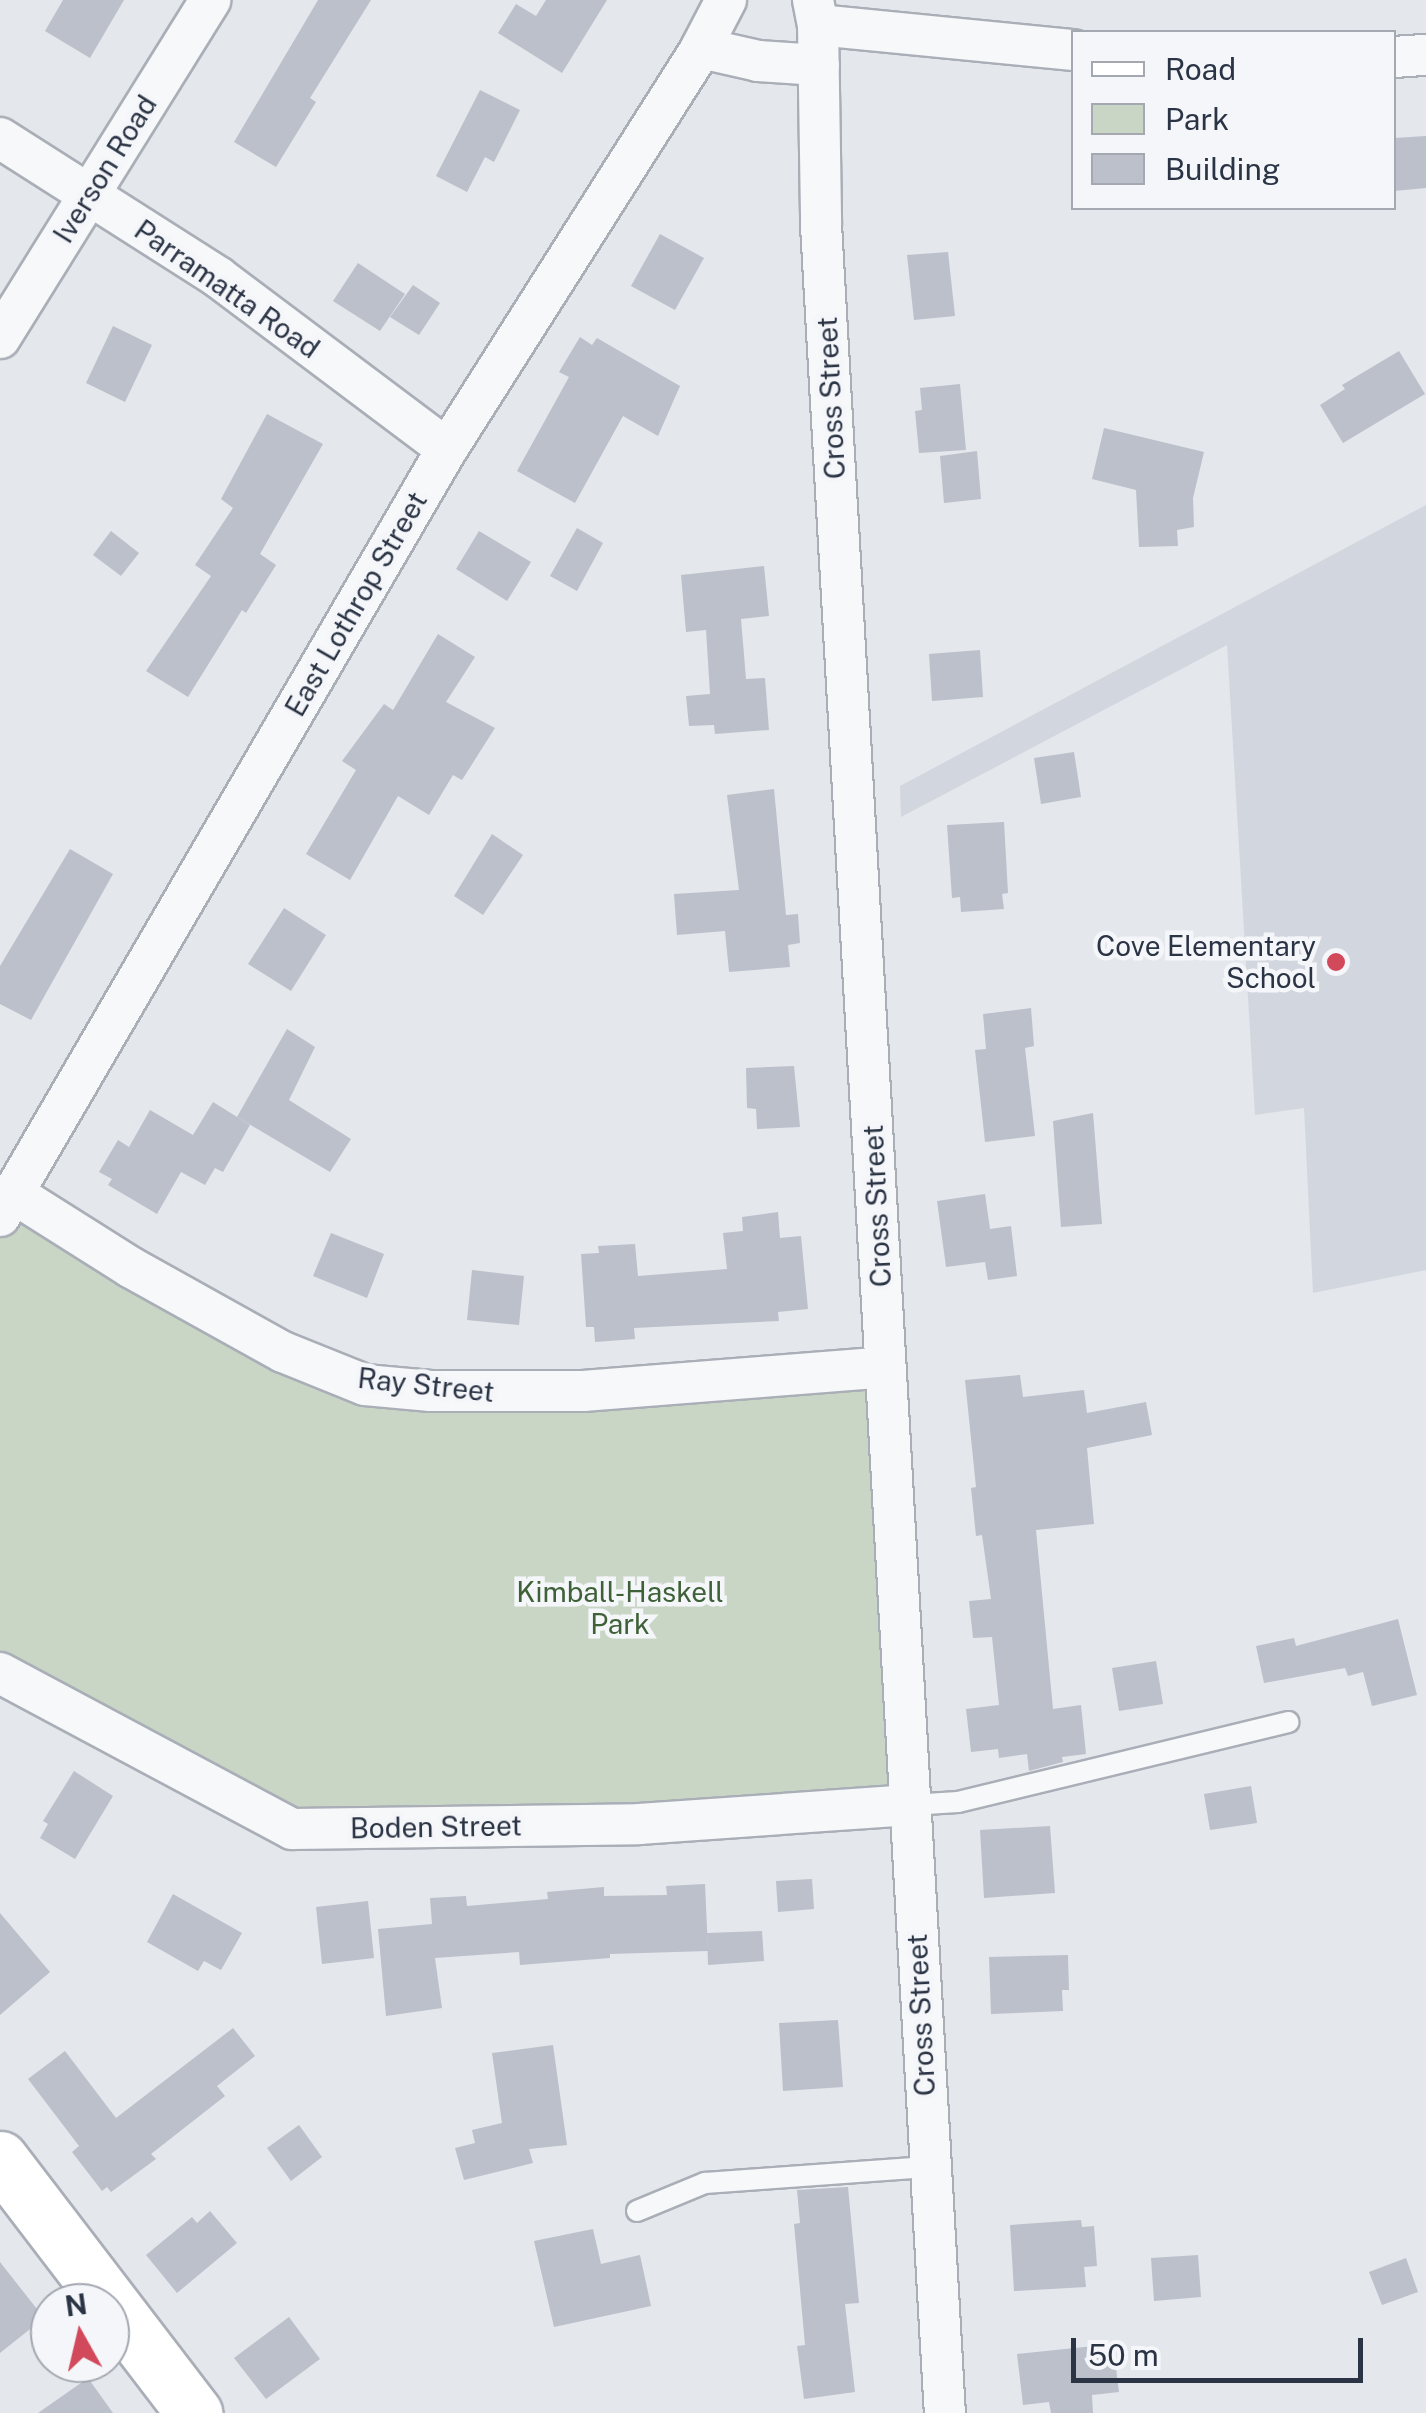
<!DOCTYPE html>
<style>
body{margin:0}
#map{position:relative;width:1426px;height:2413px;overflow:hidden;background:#e4e7ec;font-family:"Public Sans",sans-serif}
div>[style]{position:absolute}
.built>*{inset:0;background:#d2d6de}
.green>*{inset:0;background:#c9d6c5}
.building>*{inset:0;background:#bbc0ca}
.roads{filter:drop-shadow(2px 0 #a9aeb7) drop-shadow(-2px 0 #a9aeb7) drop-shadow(0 2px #a9aeb7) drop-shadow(0 -2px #a9aeb7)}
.lane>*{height:20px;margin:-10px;padding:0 10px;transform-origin:10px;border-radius:10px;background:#f7f8fa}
.street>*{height:40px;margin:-20px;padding:0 20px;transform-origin:20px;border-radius:20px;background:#f7f8fa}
.secondary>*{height:55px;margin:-27.5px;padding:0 27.5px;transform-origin:27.5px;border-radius:27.5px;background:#fff}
.dots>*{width:28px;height:28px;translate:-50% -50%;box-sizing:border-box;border:5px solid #f4f6f9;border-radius:50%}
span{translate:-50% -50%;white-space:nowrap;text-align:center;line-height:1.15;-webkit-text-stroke:9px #f4f6f9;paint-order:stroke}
.street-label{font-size:28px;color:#2b3445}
.poi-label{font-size:28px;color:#2b3445}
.right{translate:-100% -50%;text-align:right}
.park-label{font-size:28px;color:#3f6138}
.legend{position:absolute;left:1071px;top:30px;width:325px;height:180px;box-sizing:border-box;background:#f4f6f9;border:2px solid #a4a8b1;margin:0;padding:12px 18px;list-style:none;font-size:30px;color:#2b3445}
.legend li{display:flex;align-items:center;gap:20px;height:50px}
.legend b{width:50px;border:2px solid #a4a8b1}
.north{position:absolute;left:30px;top:2283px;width:100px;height:100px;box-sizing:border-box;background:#f4f6f9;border:2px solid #a4a8b1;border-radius:50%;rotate:352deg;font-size:28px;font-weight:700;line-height:40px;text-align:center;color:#2b3445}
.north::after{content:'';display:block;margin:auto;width:35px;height:45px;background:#d1495b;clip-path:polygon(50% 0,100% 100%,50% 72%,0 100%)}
.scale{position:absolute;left:1071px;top:2338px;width:292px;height:45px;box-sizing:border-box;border:5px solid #2b3445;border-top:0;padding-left:12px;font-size:30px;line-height:35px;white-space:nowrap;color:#2b3445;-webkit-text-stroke:8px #f4f6f9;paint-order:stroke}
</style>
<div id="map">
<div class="built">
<div style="clip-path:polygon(1426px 505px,1426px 1270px,1313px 1293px,1304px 1108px,1255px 1115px,1227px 645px,901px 817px,900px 786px)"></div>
</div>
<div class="green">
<div style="clip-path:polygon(13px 1193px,283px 1352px,431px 1391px,885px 1367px,910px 1805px,292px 1829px,0 1679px,0 1219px)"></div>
</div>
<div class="building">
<div style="clip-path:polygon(63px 0,124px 0,90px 58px,45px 31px)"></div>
<div style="clip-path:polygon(318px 0,371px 0,310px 98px,316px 102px,276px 167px,234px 142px)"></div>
<div style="clip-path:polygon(546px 0,607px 0,562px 73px,498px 33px,516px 4px,536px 16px)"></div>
<div style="clip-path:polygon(480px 90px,520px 110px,494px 162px,485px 157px,467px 192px,436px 176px)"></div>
<div style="clip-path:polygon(1426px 136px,1426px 188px,1394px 191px,1394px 138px)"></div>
<div style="clip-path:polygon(660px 234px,704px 258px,675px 310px,631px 286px)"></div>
<div style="clip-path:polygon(948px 252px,955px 316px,914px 320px,907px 255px)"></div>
<div style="clip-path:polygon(358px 263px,405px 294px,380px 331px,333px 301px)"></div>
<div style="clip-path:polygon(413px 285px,440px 303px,419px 335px,390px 317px)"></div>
<div style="clip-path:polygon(113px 326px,152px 345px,125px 402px,86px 383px)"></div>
<div style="clip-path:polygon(580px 337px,592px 345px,597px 338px,680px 386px,658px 436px,623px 416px,575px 503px,517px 471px,569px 377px,559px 372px)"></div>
<div style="clip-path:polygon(1399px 351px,1425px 394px,1343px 443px,1320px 405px,1345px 389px,1342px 385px)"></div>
<div style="clip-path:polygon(960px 384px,966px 450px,919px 453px,915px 411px,922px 410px,920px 388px)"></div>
<div style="clip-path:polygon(267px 414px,323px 444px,260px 554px,276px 565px,246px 613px,242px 610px,188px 697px,146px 671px,211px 576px,195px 565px,233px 508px,221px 499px)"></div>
<div style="clip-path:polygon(1104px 428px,1204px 452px,1193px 498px,1194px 527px,1177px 530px,1178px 546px,1139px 547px,1136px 490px,1092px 479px)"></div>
<div style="clip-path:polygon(977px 451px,981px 499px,944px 503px,940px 456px)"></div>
<div style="clip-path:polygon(577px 528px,603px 543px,577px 591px,550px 576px)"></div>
<div style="clip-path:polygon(111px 531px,139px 553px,121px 576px,93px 555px)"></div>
<div style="clip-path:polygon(479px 531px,531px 562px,507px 601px,456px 569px)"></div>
<div style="clip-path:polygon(764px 566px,769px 616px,741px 619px,746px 679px,765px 678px,769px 730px,715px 734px,714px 725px,689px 726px,686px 696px,710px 694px,706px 630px,686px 632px,681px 575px)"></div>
<div style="clip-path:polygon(438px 634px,475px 657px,446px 702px,495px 728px,462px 780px,453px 775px,429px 815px,398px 796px,350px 880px,306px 854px,356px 770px,342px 761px,384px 704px,393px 710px)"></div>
<div style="clip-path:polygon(980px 650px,983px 697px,932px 701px,929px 654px)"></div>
<div style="clip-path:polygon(1074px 752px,1081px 797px,1041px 804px,1034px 758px)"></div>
<div style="clip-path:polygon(774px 789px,786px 915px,798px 914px,800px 943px,788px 945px,790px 967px,729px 972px,725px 931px,677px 935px,674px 894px,739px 890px,727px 795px)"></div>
<div style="clip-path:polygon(1004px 822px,1008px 893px,1002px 894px,1004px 909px,961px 912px,960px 897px,952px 898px,947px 825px)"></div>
<div style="clip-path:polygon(492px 834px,523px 855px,483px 915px,454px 896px)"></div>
<div style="clip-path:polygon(70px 849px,113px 874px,31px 1020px,0 1004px,0 966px)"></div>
<div style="clip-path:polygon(284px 908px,326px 935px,291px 991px,248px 964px)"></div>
<div style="clip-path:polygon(1031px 1008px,1034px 1046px,1025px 1048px,1035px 1136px,985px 1142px,975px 1050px,986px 1049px,983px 1014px)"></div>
<div style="clip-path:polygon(287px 1029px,315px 1047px,289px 1100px,351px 1139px,330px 1172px,237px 1117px)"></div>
<div style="clip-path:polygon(794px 1066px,800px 1127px,757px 1129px,756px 1109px,747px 1108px,746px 1068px)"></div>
<div style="clip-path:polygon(213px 1102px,250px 1125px,223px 1172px,215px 1168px,205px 1185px,181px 1172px,157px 1214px,108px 1185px,112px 1179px,99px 1172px,118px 1140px,129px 1147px,150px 1110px,193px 1135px)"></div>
<div style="clip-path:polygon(1093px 1113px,1102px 1224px,1061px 1227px,1053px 1121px)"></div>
<div style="clip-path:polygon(985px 1194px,990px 1229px,1011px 1226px,1017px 1276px,988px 1280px,985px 1262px,946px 1267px,937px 1201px)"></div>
<div style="clip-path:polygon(778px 1212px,780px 1238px,801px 1236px,808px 1309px,778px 1312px,779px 1321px,634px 1328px,635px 1339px,595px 1342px,594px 1327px,586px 1327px,581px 1254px,599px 1253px,598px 1246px,635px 1244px,638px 1276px,727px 1269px,723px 1233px,743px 1231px,742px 1217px)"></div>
<div style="clip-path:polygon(331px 1233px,384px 1254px,367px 1298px,313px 1276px)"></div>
<div style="clip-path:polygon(472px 1270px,524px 1276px,519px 1325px,467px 1320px)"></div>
<div style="clip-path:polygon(1020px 1375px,1023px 1397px,1084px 1390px,1087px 1413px,1146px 1402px,1152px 1435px,1087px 1448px,1094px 1524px,1036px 1530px,1053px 1709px,1081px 1705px,1086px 1754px,1062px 1757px,1063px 1762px,1029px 1771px,1027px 1754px,999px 1758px,998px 1749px,971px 1752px,966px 1709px,999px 1705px,992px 1637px,973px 1638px,969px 1601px,991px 1599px,982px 1535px,976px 1536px,971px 1488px,976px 1487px,965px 1380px)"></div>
<div style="clip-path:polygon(1398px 1619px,1417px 1695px,1372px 1706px,1363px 1672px,1348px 1676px,1345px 1668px,1264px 1683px,1256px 1646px,1294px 1638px,1296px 1646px)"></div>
<div style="clip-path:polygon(1156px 1661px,1163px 1704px,1119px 1711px,1112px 1668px)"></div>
<div style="clip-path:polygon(74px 1771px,113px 1796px,75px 1859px,40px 1838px,48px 1824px,43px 1821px)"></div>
<div style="clip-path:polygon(1251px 1786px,1257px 1823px,1210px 1830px,1204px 1794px)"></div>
<div style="clip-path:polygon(1050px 1826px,1055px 1893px,984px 1898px,980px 1830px)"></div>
<div style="clip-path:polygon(812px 1879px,814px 1909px,778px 1912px,776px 1881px)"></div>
<div style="clip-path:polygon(705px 1884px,708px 1951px,610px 1954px,610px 1958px,520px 1965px,519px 1952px,435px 1958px,442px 2008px,386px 2016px,378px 1929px,432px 1924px,430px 1898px,466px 1896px,467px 1906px,548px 1899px,547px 1892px,604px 1887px,604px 1896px,667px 1895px,666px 1886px)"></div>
<div style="clip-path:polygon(173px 1894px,242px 1933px,221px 1970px,204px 1961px,198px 1971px,147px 1942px)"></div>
<div style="clip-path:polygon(368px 1901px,374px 1958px,322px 1964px,316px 1907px)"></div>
<div style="clip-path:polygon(0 1913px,50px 1972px,0 2015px)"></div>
<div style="clip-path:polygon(762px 1931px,764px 1961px,708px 1965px,707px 1933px)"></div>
<div style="clip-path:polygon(1068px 1955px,1069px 1990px,1062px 1990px,1063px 2011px,991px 2014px,989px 1957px)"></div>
<div style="clip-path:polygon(838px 2020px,843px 2087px,783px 2091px,779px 2023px)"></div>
<div style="clip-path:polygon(233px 2028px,255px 2056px,217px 2086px,225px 2096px,151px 2154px,156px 2159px,111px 2192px,107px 2187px,102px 2191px,72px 2152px,79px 2146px,28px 2079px,65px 2051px,116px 2118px)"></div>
<div style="clip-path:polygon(553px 2045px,567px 2145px,529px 2149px,533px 2163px,464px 2180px,455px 2148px,475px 2143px,472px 2130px,502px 2123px,492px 2053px)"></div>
<div style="clip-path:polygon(299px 2125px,322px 2157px,291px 2181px,267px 2148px)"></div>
<div style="clip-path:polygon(848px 2187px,859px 2303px,845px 2304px,855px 2392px,804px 2399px,797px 2346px,805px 2345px,794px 2224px,800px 2223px,797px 2190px)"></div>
<div style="clip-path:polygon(210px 2211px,237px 2243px,177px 2293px,146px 2255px,192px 2217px,197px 2223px)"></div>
<div style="clip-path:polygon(1081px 2220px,1082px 2227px,1094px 2226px,1097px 2266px,1084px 2267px,1086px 2287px,1014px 2291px,1010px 2225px)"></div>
<div style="clip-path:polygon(593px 2229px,601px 2264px,640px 2255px,651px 2306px,554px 2327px,534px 2241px)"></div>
<div style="clip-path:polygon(1198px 2255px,1201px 2297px,1154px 2301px,1151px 2258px)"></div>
<div style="clip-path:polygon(1406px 2258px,1418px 2292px,1382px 2305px,1369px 2272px)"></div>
<div style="clip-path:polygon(0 2262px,44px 2318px,0 2353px)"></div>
<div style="clip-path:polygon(289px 2317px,320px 2359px,266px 2399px,234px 2358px)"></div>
<div style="clip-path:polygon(1113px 2344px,1119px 2392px,1092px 2395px,1093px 2413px,1051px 2413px,1049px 2402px,1023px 2405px,1017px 2354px)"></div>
<div style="clip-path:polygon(88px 2378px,113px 2413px,38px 2413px)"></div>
</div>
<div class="roads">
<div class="lane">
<div style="left:910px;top:1805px;width:48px;rotate:-3.6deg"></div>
<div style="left:958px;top:1802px;width:340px;rotate:-13.6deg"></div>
<div style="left:637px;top:2211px;width:74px;rotate:-22.4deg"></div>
<div style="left:705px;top:2183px;width:226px;rotate:-4.1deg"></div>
</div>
<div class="street">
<div style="left:813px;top:0;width:25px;rotate:79deg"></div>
<div style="left:818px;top:25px;width:200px;rotate:89.1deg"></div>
<div style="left:821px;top:225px;width:2192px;rotate:86.76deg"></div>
<div style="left:818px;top:25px;width:257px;rotate:5.6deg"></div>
<div style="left:701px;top:48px;width:58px;rotate:12.8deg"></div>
<div style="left:758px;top:61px;width:61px;rotate:3.8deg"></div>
<div style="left:1394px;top:57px;width:32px;rotate:-4deg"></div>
<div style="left:0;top:138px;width:259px;rotate:32.5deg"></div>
<div style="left:218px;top:277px;width:286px;rotate:36.9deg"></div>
<div style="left:0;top:338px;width:398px;rotate:-58.1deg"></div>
<div style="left:13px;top:1193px;width:138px;rotate:32.3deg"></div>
<div style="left:130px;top:1267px;width:175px;rotate:29.1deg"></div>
<div style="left:283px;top:1352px;width:88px;rotate:21.9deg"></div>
<div style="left:365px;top:1385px;width:66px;rotate:5.2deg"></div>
<div style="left:431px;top:1391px;width:152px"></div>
<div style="left:583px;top:1391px;width:303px;rotate:-4.5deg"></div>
<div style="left:0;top:1216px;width:888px;rotate:-59.77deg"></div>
<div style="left:447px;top:449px;width:475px;rotate:-57.6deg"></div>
<div style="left:701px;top:48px;width:54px;rotate:-62.5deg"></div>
<div style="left:0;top:1673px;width:331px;rotate:28.1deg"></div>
<div style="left:292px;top:1829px;width:347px;rotate:-0.8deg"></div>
<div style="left:639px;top:1824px;width:272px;rotate:-4deg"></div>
</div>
<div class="secondary">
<div style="left:0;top:2159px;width:320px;rotate:52.6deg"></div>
</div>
</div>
<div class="dots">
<div style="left:1336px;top:962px;background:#d1495b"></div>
</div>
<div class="street-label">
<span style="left:105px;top:169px;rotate:-58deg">Iverson Road</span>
<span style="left:227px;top:289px;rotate:35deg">Parramatta Road</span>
<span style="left:831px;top:398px;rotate:-93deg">Cross Street</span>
<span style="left:356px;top:604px;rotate:-60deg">East Lothrop Street</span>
<span style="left:877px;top:1206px;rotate:-93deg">Cross Street</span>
<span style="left:426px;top:1385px;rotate:6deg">Ray Street</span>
<span style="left:436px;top:1827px;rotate:-1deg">Boden Street</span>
<span style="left:921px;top:2015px;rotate:-93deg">Cross Street</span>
</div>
<div class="poi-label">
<span class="right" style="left:1316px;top:962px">Cove Elementary<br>School</span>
</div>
<div class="park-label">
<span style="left:620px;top:1608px">Kimball-Haskell<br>Park</span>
</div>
<ul class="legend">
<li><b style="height:12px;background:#fff"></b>Road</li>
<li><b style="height:28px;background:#c9d6c5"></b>Park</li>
<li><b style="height:28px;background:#bbc0ca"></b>Building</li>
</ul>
<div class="north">N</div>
<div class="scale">50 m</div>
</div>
